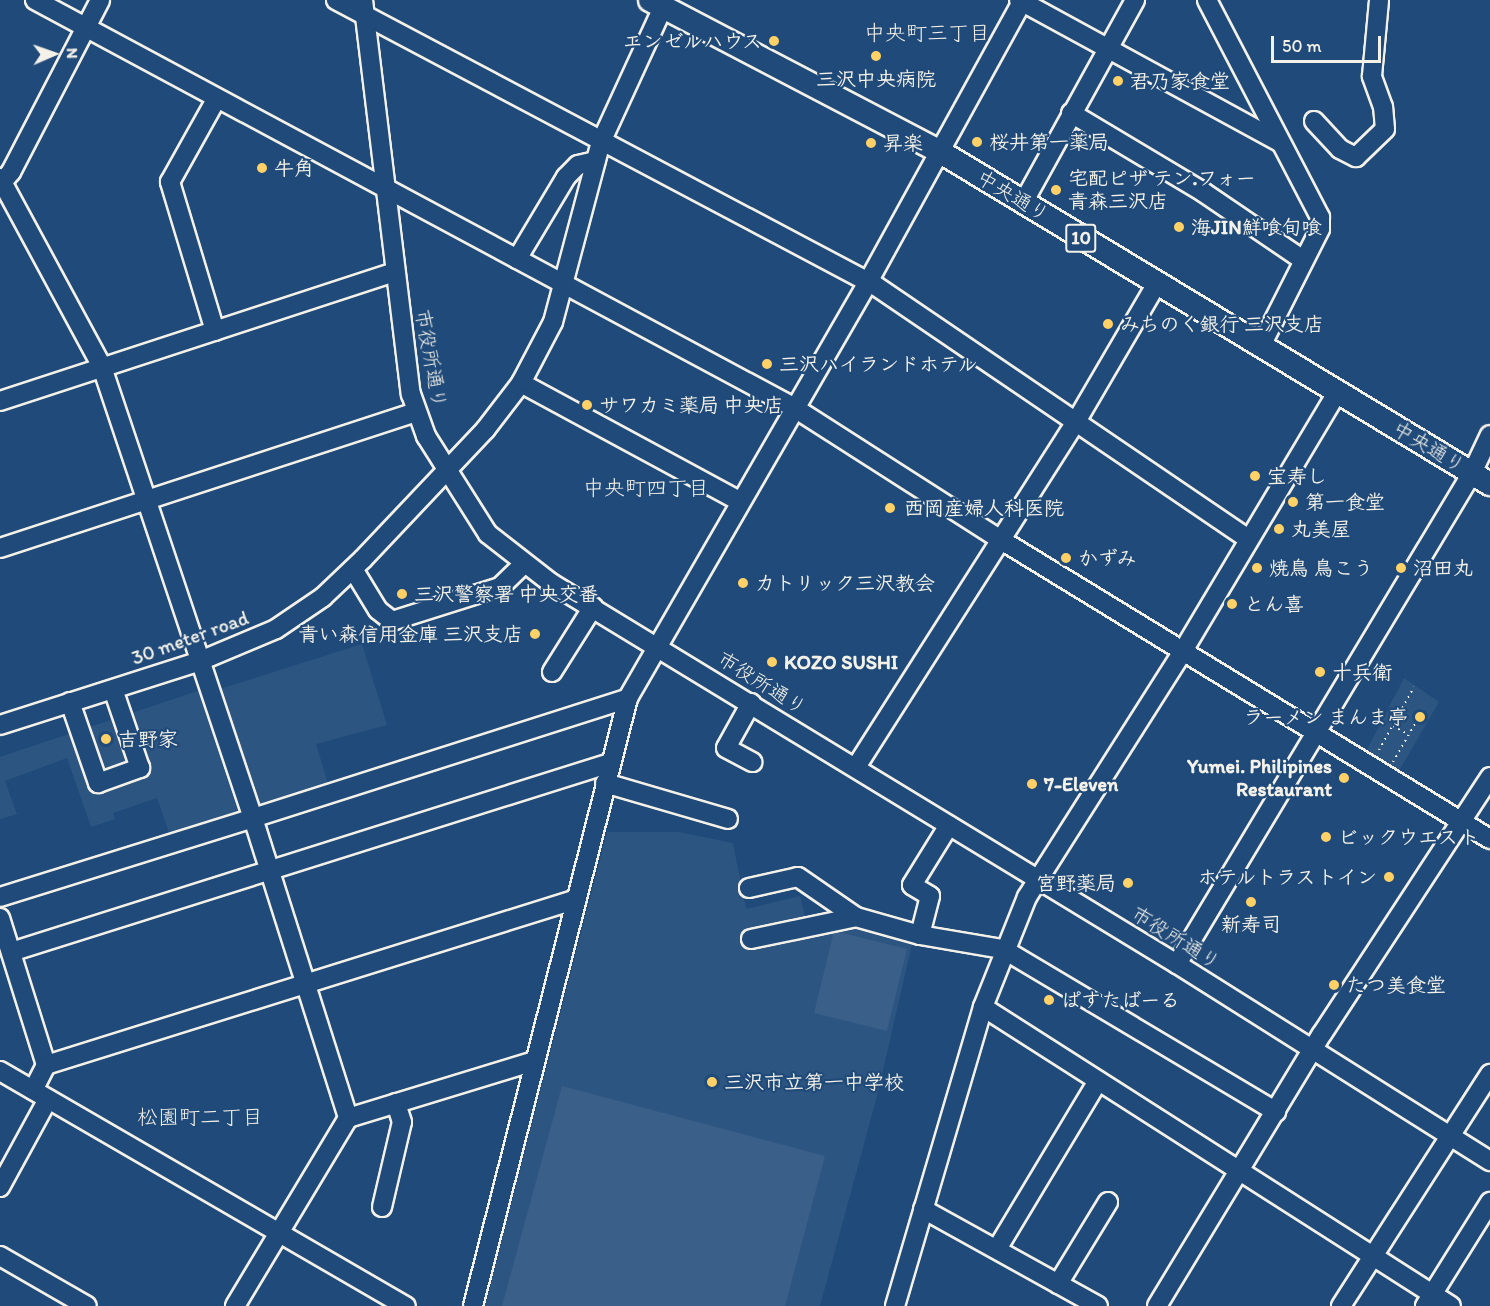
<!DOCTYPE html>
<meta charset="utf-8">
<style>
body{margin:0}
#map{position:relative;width:1490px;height:1306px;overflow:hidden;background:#1f4a7a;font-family:Itim,"Klee One",sans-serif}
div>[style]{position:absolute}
.built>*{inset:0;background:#2d5581}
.green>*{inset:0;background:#3a5f88}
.path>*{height:2px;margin-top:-1px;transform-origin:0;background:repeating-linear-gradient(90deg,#f4f1e8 0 1.5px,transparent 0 6px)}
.roads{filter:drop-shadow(2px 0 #f4f1e8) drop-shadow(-2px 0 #f4f1e8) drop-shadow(0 2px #f4f1e8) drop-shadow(0 -2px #f4f1e8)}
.minor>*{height:18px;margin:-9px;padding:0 9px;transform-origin:9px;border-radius:9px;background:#1f4a7a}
.major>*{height:22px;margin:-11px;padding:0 11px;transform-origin:11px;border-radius:11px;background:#1f4a7a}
.dots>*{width:16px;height:16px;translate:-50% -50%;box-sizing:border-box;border:3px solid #1f4a7a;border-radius:50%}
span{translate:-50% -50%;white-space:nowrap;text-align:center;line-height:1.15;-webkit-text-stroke:4.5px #1f4a7a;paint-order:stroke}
.shield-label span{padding:2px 4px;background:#1f4a7a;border:2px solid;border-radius:4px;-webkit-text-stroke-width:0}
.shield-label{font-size:18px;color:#f4f1e8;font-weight:700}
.poi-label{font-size:20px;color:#f4f1e8;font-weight:700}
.right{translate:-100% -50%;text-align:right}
.left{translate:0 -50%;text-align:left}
.street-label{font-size:20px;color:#f4f1e8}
.neighbourhood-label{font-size:21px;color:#f4f1e8}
.north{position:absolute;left:24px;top:24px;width:60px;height:60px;-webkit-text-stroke:4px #1f4a7a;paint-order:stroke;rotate:88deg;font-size:16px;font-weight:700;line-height:24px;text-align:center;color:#f4f1e8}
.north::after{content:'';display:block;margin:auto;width:21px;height:27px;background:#f4f1e8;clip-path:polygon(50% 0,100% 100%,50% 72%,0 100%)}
.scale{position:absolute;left:1271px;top:36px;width:110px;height:27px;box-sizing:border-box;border:3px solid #f4f1e8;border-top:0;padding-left:8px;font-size:18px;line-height:21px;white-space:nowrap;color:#f4f1e8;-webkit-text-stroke:4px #1f4a7a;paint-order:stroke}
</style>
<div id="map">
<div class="built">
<div style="clip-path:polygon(362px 644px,387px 725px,316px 744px,328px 784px,259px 807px,252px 802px,217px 690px)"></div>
<div style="clip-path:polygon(1404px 678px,1439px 702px,1396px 776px,1363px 757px)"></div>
<div style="clip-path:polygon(198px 691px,238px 812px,170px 835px,157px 798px,113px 813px,115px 819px,91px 827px,67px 758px,5px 781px,17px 814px,0 819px,0 757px)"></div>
<div style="clip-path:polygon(607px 832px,679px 832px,733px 843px,746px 909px,800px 896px,809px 933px,856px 924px,913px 940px,877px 1096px,820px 1306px,485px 1306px)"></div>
</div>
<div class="green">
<div style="clip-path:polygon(834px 931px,907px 949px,887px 1031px,814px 1013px)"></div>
<div style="clip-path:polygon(562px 1086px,825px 1156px,785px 1306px,502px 1306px)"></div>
</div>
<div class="path">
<div style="left:1393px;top:726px;width:18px;rotate:29deg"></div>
<div style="left:1379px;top:750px;width:72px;rotate:-60.9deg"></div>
<div style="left:1393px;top:762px;width:60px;rotate:-60deg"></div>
</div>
<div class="roads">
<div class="minor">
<div style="left:35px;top:0;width:860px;rotate:28.23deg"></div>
<div style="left:793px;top:407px;width:243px;rotate:32.6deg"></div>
<div style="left:998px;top:538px;width:577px;rotate:31.46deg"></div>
<div style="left:336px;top:0;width:611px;rotate:27.91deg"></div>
<div style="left:876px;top:286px;width:450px;rotate:34.2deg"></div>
<div style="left:363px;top:0;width:397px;rotate:83.1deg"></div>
<div style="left:411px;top:394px;width:45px;rotate:70.3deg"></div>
<div style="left:426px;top:436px;width:116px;rotate:57.7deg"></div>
<div style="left:488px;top:534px;width:80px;rotate:37.9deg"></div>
<div style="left:551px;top:583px;width:733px;rotate:31.33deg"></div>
<div style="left:1177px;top:964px;width:370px;rotate:32.2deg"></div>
<div style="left:1019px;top:0;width:298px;rotate:28.6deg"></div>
<div style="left:1207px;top:0;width:245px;rotate:62.5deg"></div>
<div style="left:1320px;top:217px;width:12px;rotate:90deg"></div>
<div style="left:1320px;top:229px;width:129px;rotate:116.8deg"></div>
<div style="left:1071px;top:113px;width:154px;rotate:30.9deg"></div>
<div style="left:1203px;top:192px;width:121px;rotate:34.2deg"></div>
<div style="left:1314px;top:121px;width:38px;rotate:47deg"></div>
<div style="left:1340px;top:149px;width:18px;rotate:27deg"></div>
<div style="left:1356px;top:157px;width:40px;rotate:-44deg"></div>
<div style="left:1385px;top:129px;width:22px;rotate:-95deg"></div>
<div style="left:1383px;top:107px;width:33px;rotate:-110deg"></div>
<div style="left:1372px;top:76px;width:76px;rotate:-84.7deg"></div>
<div style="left:0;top:178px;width:215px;rotate:61.6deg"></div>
<div style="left:102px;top:367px;width:476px;rotate:71.5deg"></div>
<div style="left:253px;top:818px;width:394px;rotate:-17.7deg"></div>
<div style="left:0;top:185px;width:17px;rotate:-50deg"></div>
<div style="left:11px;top:172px;width:194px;rotate:-62.6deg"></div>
<div style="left:1023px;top:203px;width:232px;rotate:-61.1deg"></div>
<div style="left:517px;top:259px;width:96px;rotate:-59.1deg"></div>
<div style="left:566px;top:177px;width:17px;rotate:-45deg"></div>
<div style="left:578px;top:165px;width:18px;rotate:-13deg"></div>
<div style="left:215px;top:331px;width:156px;rotate:-106.8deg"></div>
<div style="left:170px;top:182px;width:96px;rotate:-60.8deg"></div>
<div style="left:521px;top:383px;width:248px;rotate:28.4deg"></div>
<div style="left:0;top:401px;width:416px;rotate:-18.1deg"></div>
<div style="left:0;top:548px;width:438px;rotate:-18.1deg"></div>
<div style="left:353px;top:569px;width:48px;rotate:58.6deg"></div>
<div style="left:378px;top:610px;width:18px;rotate:38deg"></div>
<div style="left:392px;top:621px;width:113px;rotate:-17.5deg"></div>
<div style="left:500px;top:587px;width:33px;rotate:-44deg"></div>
<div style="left:552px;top:672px;width:77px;rotate:-57.8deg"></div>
<div style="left:70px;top:702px;width:86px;rotate:70.9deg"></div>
<div style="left:98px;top:783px;width:45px;rotate:-19.7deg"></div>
<div style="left:140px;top:768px;width:83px;rotate:-108.9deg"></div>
<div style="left:751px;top:703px;width:51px;rotate:119.1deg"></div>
<div style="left:726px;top:748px;width:30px;rotate:28deg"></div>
<div style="left:0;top:725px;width:210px;rotate:-17.7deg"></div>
<div style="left:200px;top:661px;width:82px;rotate:-22.8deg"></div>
<div style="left:276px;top:629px;width:57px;rotate:-34.2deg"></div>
<div style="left:323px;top:597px;width:55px;rotate:-43.5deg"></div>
<div style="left:363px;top:559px;width:178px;rotate:-46.6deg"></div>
<div style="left:485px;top:430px;width:59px;rotate:-52.5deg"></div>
<div style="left:521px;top:383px;width:69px;rotate:-62.3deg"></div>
<div style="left:553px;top:322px;width:186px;rotate:-75.1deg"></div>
<div style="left:601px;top:142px;width:149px;rotate:-65.3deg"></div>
<div style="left:856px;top:767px;width:411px;rotate:-57.5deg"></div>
<div style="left:1077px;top:420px;width:159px;rotate:-59.7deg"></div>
<div style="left:605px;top:783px;width:128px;rotate:16.3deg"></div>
<div style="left:749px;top:888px;width:50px;rotate:-12.7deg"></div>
<div style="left:798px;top:877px;width:70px;rotate:34.6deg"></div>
<div style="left:0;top:897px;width:265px;rotate:-17.3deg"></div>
<div style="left:253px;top:818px;width:315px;rotate:72.4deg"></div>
<div style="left:0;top:918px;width:154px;rotate:72.6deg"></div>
<div style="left:46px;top:1065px;width:28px;rotate:117deg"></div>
<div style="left:920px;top:935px;width:40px;rotate:-75.6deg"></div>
<div style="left:930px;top:896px;width:21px;rotate:-149deg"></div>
<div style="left:912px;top:885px;width:70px;rotate:-58.3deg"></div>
<div style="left:751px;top:939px;width:107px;rotate:-11.8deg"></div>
<div style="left:856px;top:917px;width:66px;rotate:15.7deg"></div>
<div style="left:920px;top:935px;width:84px;rotate:9.6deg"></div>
<div style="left:1003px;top:949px;width:318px;rotate:30.8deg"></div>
<div style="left:11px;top:952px;width:628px;rotate:-17.51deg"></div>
<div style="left:1177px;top:964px;width:573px;rotate:-59deg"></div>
<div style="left:1472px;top:473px;width:42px;rotate:-64.7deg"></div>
<div style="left:983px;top:1007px;width:555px;rotate:32.57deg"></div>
<div style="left:46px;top:1065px;width:556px;rotate:-17.36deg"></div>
<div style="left:0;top:1071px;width:469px;rotate:30.1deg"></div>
<div style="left:0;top:1187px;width:100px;rotate:-61.4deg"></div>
<div style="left:382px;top:1207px;width:87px;rotate:-76.8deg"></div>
<div style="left:402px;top:1122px;width:20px;rotate:-108deg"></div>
<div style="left:923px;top:1209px;width:200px;rotate:29deg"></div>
<div style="left:997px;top:1249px;width:196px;rotate:-59deg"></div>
<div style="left:0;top:1256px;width:100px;rotate:29.9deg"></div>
<div style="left:1058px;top:1284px;width:96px;rotate:-58.6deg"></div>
<div style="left:235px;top:1306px;width:219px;rotate:-59deg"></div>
<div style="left:348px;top:1118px;width:195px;rotate:-17deg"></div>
<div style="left:473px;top:1306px;width:627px;rotate:-75.7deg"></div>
<div style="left:628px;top:698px;width:480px;rotate:-60deg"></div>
<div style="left:868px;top:282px;width:322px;rotate:-61.2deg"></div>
<div style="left:895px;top:1306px;width:312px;rotate:-73.6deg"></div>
<div style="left:983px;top:1007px;width:118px;rotate:-68.2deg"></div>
<div style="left:1027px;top:897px;width:291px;rotate:-57.6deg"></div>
<div style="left:1183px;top:651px;width:303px;rotate:-59.2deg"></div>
<div style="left:1157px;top:1306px;width:318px;rotate:-58.8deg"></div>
<div style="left:1322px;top:1034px;width:307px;rotate:-56.8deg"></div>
<div style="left:1341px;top:1306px;width:276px;rotate:-57.3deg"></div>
<div style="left:1425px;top:1306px;width:123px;rotate:-58deg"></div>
</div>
<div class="major">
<div style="left:650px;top:0;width:326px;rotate:27.6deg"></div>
<div style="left:939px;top:151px;width:644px;rotate:31.15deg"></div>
</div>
</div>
<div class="dots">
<div style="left:774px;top:41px;background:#ffd166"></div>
<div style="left:876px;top:56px;background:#ffd166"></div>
<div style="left:1118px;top:81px;background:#ffd166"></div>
<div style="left:977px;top:142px;background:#ffd166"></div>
<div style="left:871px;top:143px;background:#ffd166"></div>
<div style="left:262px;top:168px;background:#ffd166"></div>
<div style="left:1056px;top:190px;background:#ffd166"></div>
<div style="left:1179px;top:227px;background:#ffd166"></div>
<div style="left:1108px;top:324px;background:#ffd166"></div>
<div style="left:767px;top:364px;background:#ffd166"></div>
<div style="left:587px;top:405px;background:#ffd166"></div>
<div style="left:1255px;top:476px;background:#ffd166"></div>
<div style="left:1293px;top:502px;background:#ffd166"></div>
<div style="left:890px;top:508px;background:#ffd166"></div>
<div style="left:1279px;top:529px;background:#ffd166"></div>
<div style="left:1066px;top:558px;background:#ffd166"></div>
<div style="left:1257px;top:568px;background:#ffd166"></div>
<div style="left:1401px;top:568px;background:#ffd166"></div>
<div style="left:743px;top:583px;background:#ffd166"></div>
<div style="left:402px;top:594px;background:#ffd166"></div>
<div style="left:1232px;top:604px;background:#ffd166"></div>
<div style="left:535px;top:634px;background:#ffd166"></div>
<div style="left:772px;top:662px;background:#ffd166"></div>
<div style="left:1320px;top:672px;background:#ffd166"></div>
<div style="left:1420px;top:717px;background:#ffd166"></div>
<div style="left:106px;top:739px;background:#ffd166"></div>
<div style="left:1344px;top:778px;background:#ffd166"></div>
<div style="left:1032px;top:784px;background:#ffd166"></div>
<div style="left:1326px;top:837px;background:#ffd166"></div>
<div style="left:1389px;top:877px;background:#ffd166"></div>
<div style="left:1128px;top:883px;background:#ffd166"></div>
<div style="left:1251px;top:902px;background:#ffd166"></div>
<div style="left:1334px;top:985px;background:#ffd166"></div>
<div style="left:1049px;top:1000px;background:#ffd166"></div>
<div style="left:712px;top:1082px;background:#ffd166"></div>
</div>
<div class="shield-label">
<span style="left:1081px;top:238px">10</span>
</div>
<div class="poi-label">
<span class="right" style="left:762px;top:41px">エンゼルハウス</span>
<span style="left:876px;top:79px">三沢中央病院</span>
<span class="left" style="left:1130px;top:81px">君乃家食堂</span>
<span class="left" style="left:989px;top:142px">桜井第一薬局</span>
<span class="left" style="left:883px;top:143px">昇楽</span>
<span class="left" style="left:274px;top:168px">牛角</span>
<span class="left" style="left:1068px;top:190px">宅配ピザ テン.フォー<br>青森三沢店</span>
<span class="left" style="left:1191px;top:227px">海JIN鮮喰旬喰</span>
<span class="left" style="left:1120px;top:324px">みちのく銀行 三沢支店</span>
<span class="left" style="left:779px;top:364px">三沢ハイランドホテル</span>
<span class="left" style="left:599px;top:405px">サワカミ薬局 中央店</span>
<span class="left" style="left:1267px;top:476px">宝寿し</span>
<span class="left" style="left:1305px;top:502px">第一食堂</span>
<span class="left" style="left:904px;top:508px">西岡産婦人科医院</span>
<span class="left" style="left:1291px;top:529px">丸美屋</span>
<span class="left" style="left:1078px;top:558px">かずみ</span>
<span class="left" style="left:1269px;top:568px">焼鳥 鳥こう</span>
<span class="left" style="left:1413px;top:568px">沼田丸</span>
<span class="left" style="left:755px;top:583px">カトリック三沢教会</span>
<span class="left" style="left:414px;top:594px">三沢警察署 中央交番</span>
<span class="left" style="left:1244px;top:604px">とん喜</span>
<span class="right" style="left:523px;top:634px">青い森信用金庫 三沢支店</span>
<span class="left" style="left:784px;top:662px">KOZO SUSHI</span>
<span class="left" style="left:1332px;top:672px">十兵衛</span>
<span class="right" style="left:1408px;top:717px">ラーメン まんま亭</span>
<span class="left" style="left:118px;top:739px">吉野家</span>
<span class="right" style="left:1332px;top:778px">Yumei. Philipines<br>Restaurant</span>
<span class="left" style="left:1044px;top:784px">7-Eleven</span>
<span class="left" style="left:1338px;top:837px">ビックウエスト</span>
<span class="right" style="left:1377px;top:877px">ホテルトラストイン</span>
<span class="right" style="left:1116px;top:883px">宮野薬局</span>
<span style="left:1251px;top:924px">新寿司</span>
<span class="left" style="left:1346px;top:985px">たつ美食堂</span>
<span class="left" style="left:1061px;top:1000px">ぱすたばーる</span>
<span class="left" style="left:724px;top:1082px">三沢市立第一中学校</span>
</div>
<div class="street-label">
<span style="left:1013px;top:196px;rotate:31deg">中央通り</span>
<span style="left:431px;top:359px;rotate:80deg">市役所通り</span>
<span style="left:1429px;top:447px;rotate:31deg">中央通り</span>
<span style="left:190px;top:638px;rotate:-20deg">30 meter road</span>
<span style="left:762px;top:683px;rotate:32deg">市役所通り</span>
<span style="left:1176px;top:938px;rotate:32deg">市役所通り</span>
</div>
<div class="neighbourhood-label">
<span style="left:927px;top:33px">中央町三丁目</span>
<span style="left:646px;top:488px">中央町四丁目</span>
<span style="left:200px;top:1117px">松園町二丁目</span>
</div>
<div class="north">N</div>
<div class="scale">50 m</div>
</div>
